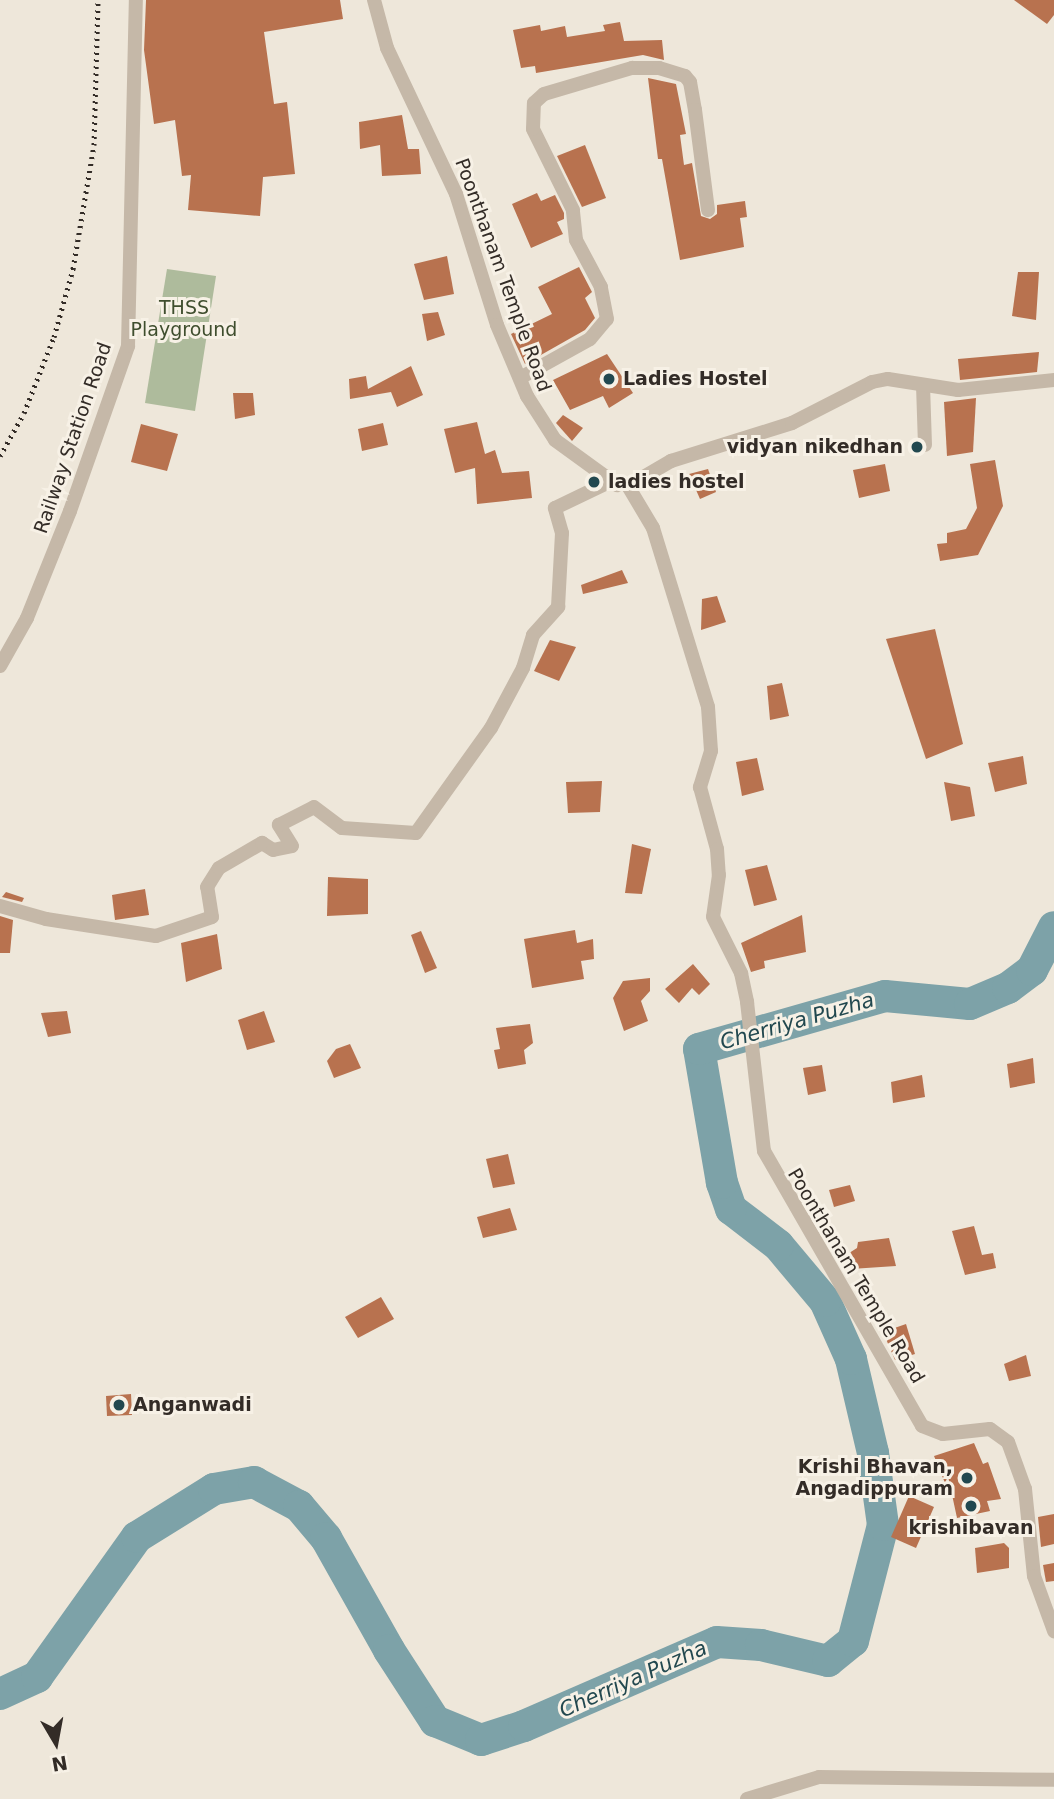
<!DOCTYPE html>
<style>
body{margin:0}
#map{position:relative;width:1054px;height:1799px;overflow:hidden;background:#eee7da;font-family:"DejaVu Sans",sans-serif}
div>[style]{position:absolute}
.green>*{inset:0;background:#aebb9c}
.river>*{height:32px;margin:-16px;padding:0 16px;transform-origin:16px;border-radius:16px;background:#7da2a8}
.building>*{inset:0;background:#b8724f}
.street>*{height:14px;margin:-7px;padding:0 7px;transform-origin:7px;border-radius:7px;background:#c5b8a8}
.rail>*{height:5px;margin-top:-2.5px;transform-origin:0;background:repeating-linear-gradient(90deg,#332c27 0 2px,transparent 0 7px)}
.dots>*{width:19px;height:19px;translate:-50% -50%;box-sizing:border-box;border:4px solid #f7f1e6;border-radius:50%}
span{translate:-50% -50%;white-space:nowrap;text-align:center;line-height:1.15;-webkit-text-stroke:6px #f7f1e6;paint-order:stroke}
.street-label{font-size:19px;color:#332c27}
.park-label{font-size:19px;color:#3f4e2e}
.poi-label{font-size:19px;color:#332c27;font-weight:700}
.left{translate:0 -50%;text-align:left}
.right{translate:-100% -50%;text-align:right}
.water-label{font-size:21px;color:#22484f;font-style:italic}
.north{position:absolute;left:21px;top:1708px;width:70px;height:70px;-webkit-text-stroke:5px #f7f1e6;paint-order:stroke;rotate:170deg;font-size:19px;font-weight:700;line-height:28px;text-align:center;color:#332c27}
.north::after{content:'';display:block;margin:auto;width:24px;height:32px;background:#332c27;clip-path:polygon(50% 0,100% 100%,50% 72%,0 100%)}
</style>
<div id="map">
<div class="green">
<div style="clip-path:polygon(167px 269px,216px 276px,195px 411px,145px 403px)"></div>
</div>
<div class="river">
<div style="left:0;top:1694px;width:41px;rotate:-24.7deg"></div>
<div style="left:37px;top:1677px;width:172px;rotate:-54.5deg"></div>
<div style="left:137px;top:1537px;width:91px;rotate:-31.9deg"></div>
<div style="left:214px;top:1489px;width:41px;rotate:-9.9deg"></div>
<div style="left:254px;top:1482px;width:51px;rotate:28.1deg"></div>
<div style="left:299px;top:1506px;width:42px;rotate:49.8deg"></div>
<div style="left:326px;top:1538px;width:129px;rotate:60.6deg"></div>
<div style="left:389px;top:1650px;width:85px;rotate:57.1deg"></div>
<div style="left:435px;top:1721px;width:50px;rotate:22.4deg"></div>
<div style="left:481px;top:1740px;width:45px;rotate:-18deg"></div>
<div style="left:524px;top:1726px;width:210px;rotate:-23.5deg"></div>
<div style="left:717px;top:1642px;width:44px;rotate:3.9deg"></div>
<div style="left:761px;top:1645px;width:69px;rotate:13.4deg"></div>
<div style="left:828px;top:1661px;width:32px;rotate:-39deg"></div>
<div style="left:853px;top:1641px;width:120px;rotate:-75.5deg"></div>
<div style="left:883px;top:1525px;width:73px;rotate:-97.9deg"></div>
<div style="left:873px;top:1453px;width:97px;rotate:-103.2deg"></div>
<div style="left:851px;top:1359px;width:64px;rotate:-114.1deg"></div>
<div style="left:825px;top:1301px;width:73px;rotate:-130deg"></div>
<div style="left:778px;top:1245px;width:59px;rotate:-142.5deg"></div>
<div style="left:731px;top:1209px;width:28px;rotate:-109deg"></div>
<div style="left:722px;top:1183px;width:136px;rotate:-99.7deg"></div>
<div style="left:699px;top:1049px;width:193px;rotate:-15.9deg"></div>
<div style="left:885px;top:996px;width:85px;rotate:5.4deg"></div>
<div style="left:970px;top:1004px;width:41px;rotate:-22.8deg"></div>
<div style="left:1008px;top:988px;width:30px;rotate:-37deg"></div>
<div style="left:1032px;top:970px;width:48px;rotate:-62.9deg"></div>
</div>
<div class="building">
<div style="clip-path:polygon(146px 0,340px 0,343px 19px,264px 32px,274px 104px,287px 102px,295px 174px,263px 177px,260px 216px,188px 210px,191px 175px,182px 176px,175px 120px,154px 124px,144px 50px)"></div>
<div style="clip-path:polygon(1014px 0,1054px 0,1054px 15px,1047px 24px)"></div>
<div style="clip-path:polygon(620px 22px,624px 41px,662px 40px,664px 60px,643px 55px,536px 73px,535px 66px,521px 68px,513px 30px,540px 25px,541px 31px,565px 26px,567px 37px,605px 31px,603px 25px)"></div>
<div style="clip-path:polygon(648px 78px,676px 84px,686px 134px,680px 135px,684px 165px,692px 163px,701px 216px,710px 219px,717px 214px,717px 205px,745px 201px,747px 217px,740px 218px,744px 247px,680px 260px,662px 159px,658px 159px)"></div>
<div style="clip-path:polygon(402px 115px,408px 149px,419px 149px,421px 174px,382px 176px,380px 145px,360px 149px,359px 122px)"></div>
<div style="clip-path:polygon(585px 145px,606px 198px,582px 207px,557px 156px)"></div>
<div style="clip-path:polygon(537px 193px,541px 201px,555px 195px,564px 213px,564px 219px,557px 222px,563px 234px,531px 248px,512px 204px)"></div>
<div style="clip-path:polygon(447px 256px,454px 294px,424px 300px,414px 264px)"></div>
<div style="clip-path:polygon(579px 267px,592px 292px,585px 298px,595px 318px,585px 330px,525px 364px,511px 334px,552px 314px,538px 287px)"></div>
<div style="clip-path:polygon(1018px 272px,1039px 272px,1036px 320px,1012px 316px)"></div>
<div style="clip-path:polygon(438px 312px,445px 335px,427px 341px,422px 314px)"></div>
<div style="clip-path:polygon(1039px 352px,1037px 372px,960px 380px,958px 359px)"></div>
<div style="clip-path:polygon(607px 354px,633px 393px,609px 408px,603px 396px,570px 410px,553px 380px)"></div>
<div style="clip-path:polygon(411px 366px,423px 395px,397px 407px,391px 392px,350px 399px,349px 379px,366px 376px,368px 389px)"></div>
<div style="clip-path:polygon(233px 393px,253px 393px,255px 415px,235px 419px)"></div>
<div style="clip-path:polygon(976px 398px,973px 452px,947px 456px,944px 402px)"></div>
<div style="clip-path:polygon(563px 415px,583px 428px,572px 441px,556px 423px)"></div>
<div style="clip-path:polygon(477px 422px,485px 454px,495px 450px,502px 473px,529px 471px,532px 498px,477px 504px,475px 468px,455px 473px,444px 429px)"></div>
<div style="clip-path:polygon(383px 423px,388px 445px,362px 451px,358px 429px)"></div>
<div style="clip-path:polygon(141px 424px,178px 434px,167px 471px,131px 462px)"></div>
<div style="clip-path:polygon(995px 460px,1003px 506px,978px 555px,940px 561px,937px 544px,947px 543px,947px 533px,966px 529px,977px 508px,970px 464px)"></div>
<div style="clip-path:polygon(885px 464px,890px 491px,859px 498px,853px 470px)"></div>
<div style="clip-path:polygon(708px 469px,716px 492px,700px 499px,689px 474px)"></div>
<div style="clip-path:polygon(622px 570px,628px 583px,583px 594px,581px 585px)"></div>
<div style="clip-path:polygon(717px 596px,726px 622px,701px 630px,702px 599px)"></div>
<div style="clip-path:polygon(935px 629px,963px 744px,926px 759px,886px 639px)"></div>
<div style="clip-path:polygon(550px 640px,576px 647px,559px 681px,534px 671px)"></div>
<div style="clip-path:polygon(782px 683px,789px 716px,770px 720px,767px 686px)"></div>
<div style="clip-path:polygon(1023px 756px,1027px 784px,995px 792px,988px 763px)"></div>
<div style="clip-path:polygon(757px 758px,764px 790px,742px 796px,736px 762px)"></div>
<div style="clip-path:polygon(602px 781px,600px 812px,568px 813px,566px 782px)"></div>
<div style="clip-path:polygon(944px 782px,970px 787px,975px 816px,951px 821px)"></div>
<div style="clip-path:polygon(632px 844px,651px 849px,642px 894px,625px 893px)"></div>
<div style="clip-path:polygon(767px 865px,777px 900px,754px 906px,745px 870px)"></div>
<div style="clip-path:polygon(328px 877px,368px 879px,368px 914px,327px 916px)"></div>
<div style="clip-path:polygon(145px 889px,149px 915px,115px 920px,112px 895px)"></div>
<div style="clip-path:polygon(6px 892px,24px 898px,22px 902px,2px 897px)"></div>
<div style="clip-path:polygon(802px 915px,806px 952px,764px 961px,765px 968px,751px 972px,741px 943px)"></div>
<div style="clip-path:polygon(0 916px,13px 920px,10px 953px,0 953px)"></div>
<div style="clip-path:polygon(575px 930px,577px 943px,593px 939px,594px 959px,581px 961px,584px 979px,532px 988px,524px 939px)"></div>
<div style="clip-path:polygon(421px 931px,437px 968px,425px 973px,411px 935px)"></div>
<div style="clip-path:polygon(217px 934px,222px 969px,186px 982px,181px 943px)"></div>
<div style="clip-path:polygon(693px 964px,710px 984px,699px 995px,692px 988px,679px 1003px,665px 989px)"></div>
<div style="clip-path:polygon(650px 978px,650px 991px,641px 1001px,648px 1021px,624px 1031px,613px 998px,623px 981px)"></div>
<div style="clip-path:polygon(67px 1011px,71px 1033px,48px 1037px,41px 1013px)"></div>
<div style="clip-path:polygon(264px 1011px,275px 1042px,247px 1050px,238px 1020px)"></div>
<div style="clip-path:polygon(530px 1024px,533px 1043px,524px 1050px,526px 1064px,498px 1069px,494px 1050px,500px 1049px,496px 1028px)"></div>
<div style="clip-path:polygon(350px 1044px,361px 1068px,334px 1078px,327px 1061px,336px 1049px)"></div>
<div style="clip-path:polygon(1033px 1058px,1035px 1083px,1010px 1088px,1007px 1064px)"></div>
<div style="clip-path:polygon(822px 1065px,826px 1091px,808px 1095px,803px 1068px)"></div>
<div style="clip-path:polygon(922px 1075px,925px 1097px,893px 1103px,891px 1082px)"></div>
<div style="clip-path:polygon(508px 1154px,515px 1184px,493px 1188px,486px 1159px)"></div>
<div style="clip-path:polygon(850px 1185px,855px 1201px,834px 1207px,829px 1190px)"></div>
<div style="clip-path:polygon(510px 1208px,517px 1230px,483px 1238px,477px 1217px)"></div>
<div style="clip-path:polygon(974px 1226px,982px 1255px,993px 1253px,996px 1268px,965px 1275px,952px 1231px)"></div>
<div style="clip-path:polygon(889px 1238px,896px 1266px,851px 1269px,846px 1255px,857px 1248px,858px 1242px)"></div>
<div style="clip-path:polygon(381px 1297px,394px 1319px,358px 1338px,345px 1317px)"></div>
<div style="clip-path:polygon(906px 1324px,915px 1354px,895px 1360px,883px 1332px)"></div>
<div style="clip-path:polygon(1026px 1355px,1031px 1376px,1009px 1381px,1004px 1364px)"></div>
<div style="clip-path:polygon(131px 1394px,132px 1415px,107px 1416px,106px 1396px)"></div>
<div style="clip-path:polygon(974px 1443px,983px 1464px,988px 1462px,1001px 1499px,987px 1501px,990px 1511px,957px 1518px,948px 1476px,945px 1483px,934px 1456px)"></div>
<div style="clip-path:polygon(909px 1496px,934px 1507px,916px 1548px,891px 1537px)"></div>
<div style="clip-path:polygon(1054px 1514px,1054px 1544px,1041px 1547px,1038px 1517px)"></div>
<div style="clip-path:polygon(1004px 1543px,1009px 1548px,1009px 1568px,977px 1573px,975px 1548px)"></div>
<div style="clip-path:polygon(1054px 1563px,1054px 1581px,1046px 1582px,1043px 1565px)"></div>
</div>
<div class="street">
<div style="left:374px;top:0;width:50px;rotate:74.8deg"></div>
<div style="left:387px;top:48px;width:161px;rotate:64.7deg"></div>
<div style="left:456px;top:194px;width:137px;rotate:72.6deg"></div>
<div style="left:497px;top:325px;width:77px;rotate:67.1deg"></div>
<div style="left:527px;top:396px;width:52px;rotate:57.5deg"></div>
<div style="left:555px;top:440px;width:77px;rotate:36deg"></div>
<div style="left:520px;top:378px;width:80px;rotate:-29.1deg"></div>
<div style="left:590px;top:339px;width:26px;rotate:-50deg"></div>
<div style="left:607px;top:319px;width:33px;rotate:-101deg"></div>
<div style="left:601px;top:287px;width:53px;rotate:-118deg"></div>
<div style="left:576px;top:240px;width:30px;rotate:-96deg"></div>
<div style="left:573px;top:210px;width:90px;rotate:-116.3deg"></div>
<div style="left:533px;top:129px;width:26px;rotate:-88deg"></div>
<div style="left:534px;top:103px;width:13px;rotate:-42deg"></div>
<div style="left:544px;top:94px;width:92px;rotate:-16.5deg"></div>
<div style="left:632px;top:68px;width:27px"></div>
<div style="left:659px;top:68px;width:27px;rotate:17deg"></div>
<div style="left:685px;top:76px;width:8px;rotate:50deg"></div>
<div style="left:690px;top:82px;width:28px;rotate:80deg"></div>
<div style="left:695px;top:110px;width:101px;rotate:82.6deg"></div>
<div style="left:923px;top:385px;width:60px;rotate:88.1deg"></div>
<div style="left:628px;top:486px;width:49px;rotate:59.2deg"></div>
<div style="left:653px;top:528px;width:187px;rotate:72.9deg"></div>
<div style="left:708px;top:707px;width:44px;rotate:86.1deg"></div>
<div style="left:711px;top:751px;width:38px;rotate:107deg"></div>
<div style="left:700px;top:787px;width:64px;rotate:74.7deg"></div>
<div style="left:717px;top:849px;width:26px;rotate:86deg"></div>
<div style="left:719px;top:875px;width:42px;rotate:98.1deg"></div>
<div style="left:713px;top:917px;width:63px;rotate:63.4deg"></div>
<div style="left:741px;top:973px;width:30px;rotate:78deg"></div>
<div style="left:747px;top:1002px;width:150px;rotate:83.5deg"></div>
<div style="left:764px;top:1151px;width:317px;rotate:60.1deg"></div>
<div style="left:922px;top:1426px;width:22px;rotate:21deg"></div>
<div style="left:943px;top:1434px;width:47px;rotate:-6.1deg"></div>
<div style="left:990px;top:1429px;width:22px;rotate:36deg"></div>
<div style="left:1008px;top:1442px;width:50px;rotate:70.1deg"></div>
<div style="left:1025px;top:1489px;width:87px;rotate:84.1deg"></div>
<div style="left:1034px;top:1576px;width:59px;rotate:70deg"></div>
<div style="left:628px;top:486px;width:50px;rotate:-30.2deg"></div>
<div style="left:671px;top:461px;width:127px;rotate:-17.4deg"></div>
<div style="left:792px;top:423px;width:90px;rotate:-27.1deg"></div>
<div style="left:872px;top:382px;width:16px;rotate:-11deg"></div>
<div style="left:888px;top:379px;width:71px;rotate:8.9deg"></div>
<div style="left:958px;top:390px;width:97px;rotate:-5.9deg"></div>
<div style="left:0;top:666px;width:55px;rotate:-60.6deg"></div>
<div style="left:27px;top:618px;width:115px;rotate:-68.1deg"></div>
<div style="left:70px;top:511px;width:175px;rotate:-70.6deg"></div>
<div style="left:128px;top:346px;width:346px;rotate:-88.7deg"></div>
<div style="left:0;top:906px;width:48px;rotate:15.8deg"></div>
<div style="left:46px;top:919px;width:111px;rotate:8.8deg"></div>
<div style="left:156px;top:936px;width:59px;rotate:-18.7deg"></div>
<div style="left:212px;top:917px;width:30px;rotate:-99deg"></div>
<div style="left:207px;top:887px;width:22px;rotate:-58deg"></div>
<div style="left:219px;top:868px;width:50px;rotate:-30.2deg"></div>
<div style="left:262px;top:843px;width:13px;rotate:32deg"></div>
<div style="left:273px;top:850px;width:19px;rotate:-12deg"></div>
<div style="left:292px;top:846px;width:25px;rotate:-122deg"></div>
<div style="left:279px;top:825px;width:39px;rotate:-27deg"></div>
<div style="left:314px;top:807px;width:35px;rotate:37deg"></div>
<div style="left:342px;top:828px;width:74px;rotate:3.9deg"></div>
<div style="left:416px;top:833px;width:129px;rotate:-54.5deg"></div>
<div style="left:491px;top:728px;width:68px;rotate:-61.9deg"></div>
<div style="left:523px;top:668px;width:34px;rotate:-73deg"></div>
<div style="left:533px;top:635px;width:38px;rotate:-48deg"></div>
<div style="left:558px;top:607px;width:74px;rotate:-86.9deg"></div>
<div style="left:562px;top:533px;width:26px;rotate:-106deg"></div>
<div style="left:555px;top:508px;width:62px;rotate:-25.7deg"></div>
<div style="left:747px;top:1799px;width:75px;rotate:-17deg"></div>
<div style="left:819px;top:1777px;width:235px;rotate:0.7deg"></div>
</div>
<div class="rail">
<div style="left:0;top:456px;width:49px;rotate:-60.8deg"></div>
<div style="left:24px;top:413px;width:82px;rotate:-68.5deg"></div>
<div style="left:54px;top:337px;width:71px;rotate:-74.4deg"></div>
<div style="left:73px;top:269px;width:126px;rotate:-80.4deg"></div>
<div style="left:94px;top:145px;width:145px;rotate:-88.4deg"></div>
</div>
<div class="dots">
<div style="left:609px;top:379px;background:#22484f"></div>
<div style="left:917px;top:447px;background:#22484f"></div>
<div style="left:594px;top:482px;background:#22484f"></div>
<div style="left:119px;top:1405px;background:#22484f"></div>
<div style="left:967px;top:1478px;background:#22484f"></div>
<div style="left:971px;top:1506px;background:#22484f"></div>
</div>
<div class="street-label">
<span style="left:503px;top:275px;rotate:70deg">Poonthanam Temple Road</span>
<span style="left:73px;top:438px;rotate:-71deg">Railway Station Road</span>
<span style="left:856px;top:1276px;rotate:59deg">Poonthanam Temple Road</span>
</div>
<div class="park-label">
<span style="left:184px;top:319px">THSS<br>Playground</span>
</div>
<div class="poi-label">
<span class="left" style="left:623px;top:379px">Ladies Hostel</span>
<span class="right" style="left:903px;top:447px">vidyan nikedhan</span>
<span class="left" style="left:608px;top:482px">ladies hostel</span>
<span class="left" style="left:133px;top:1405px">Anganwadi</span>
<span class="right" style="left:953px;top:1478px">Krishi Bhavan,<br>Angadippuram</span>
<span style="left:971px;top:1528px">krishibavan</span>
</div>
<div class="water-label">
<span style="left:797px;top:1021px;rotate:-16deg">Cherriya Puzha</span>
<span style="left:633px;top:1679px;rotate:-24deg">Cherriya Puzha</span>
</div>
<div class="north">N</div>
</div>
